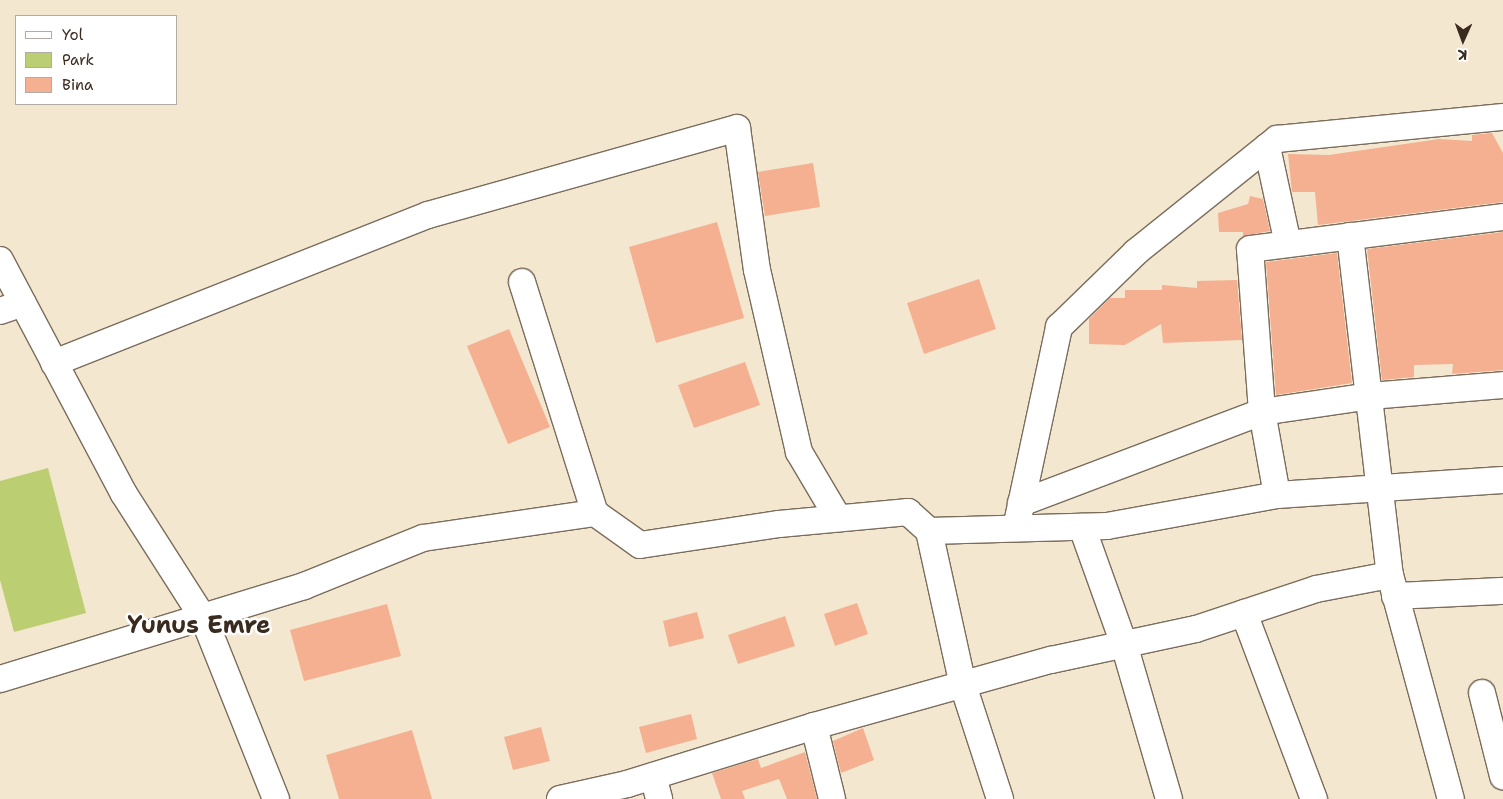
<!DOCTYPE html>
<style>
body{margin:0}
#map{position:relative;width:1503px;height:799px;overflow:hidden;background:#f3e7cf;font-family:"Shantell Sans",sans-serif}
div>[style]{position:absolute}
.green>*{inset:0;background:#bbcf72}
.building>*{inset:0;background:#f4b090}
.roads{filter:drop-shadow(1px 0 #7b6c5c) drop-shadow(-1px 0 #7b6c5c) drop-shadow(0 1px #7b6c5c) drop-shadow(0 -1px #7b6c5c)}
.street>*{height:26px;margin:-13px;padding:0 13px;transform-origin:13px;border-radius:13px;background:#fff}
span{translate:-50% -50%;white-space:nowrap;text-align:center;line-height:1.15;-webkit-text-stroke:5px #fff;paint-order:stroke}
.district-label{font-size:24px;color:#3b2a1e;font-weight:700}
.legend{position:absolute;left:15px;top:15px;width:162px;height:90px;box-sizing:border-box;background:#fff;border:1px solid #b1aaa5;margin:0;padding:6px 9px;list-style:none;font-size:15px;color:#3b2a1e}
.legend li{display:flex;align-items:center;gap:10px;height:25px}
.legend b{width:25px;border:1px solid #b1aaa5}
.north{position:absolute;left:1438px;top:15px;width:50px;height:50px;-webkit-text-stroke:4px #fff;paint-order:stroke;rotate:182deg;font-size:14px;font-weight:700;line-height:20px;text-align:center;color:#3b2a1e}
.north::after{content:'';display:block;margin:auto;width:18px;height:22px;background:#3b2a1e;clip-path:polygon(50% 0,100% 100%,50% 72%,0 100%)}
</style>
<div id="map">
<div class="green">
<div style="clip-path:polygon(48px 468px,86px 613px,14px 632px,0 580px,0 481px)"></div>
</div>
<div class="building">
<div style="clip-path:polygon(1492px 133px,1503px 153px,1503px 202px,1318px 225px,1315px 192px,1292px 192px,1288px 154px,1329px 155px,1439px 139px,1472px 141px,1472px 135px)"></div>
<div style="clip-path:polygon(813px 163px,820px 207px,765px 216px,758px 172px)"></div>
<div style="clip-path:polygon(1250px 196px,1263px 199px,1270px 231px,1243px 236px,1243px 232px,1219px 232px,1218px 213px,1248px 204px)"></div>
<div style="clip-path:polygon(717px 222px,744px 318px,656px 343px,629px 247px)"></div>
<div style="clip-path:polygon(1503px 232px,1503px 370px,1452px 374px,1453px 364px,1414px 365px,1414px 377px,1382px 380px,1367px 249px)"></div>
<div style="clip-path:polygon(1337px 253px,1352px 383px,1276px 395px,1266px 262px)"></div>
<div style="clip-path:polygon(979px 279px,996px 329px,924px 354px,907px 303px)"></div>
<div style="clip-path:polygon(1237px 280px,1242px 340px,1163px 343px,1161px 324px,1125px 345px,1089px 344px,1089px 319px,1110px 298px,1125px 298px,1125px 290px,1162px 290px,1162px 285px,1197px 288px,1197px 281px)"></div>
<div style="clip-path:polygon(509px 329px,550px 427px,508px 444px,467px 346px)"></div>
<div style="clip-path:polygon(745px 362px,760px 405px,694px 428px,678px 385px)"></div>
<div style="clip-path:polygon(857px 603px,868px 634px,835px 646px,824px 614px)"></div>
<div style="clip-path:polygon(387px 604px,401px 656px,304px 681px,290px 630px)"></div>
<div style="clip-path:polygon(697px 612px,704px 638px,669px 647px,663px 621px)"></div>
<div style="clip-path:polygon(785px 616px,795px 646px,738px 664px,728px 635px)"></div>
<div style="clip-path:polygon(691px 714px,697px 739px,646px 753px,639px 727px)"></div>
<div style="clip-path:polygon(541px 727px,550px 761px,513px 770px,504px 737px)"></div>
<div style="clip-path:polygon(863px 728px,874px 760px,841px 773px,833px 741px)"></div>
<div style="clip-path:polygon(412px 730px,432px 799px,339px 799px,326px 755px)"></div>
<div style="clip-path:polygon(805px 752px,817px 799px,787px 799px,779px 779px,742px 791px,745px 799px,721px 799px,712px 773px,758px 759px,761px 768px)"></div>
</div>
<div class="roads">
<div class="street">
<div style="left:1267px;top:147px;width:99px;rotate:77.8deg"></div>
<div style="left:1350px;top:236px;width:341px;rotate:83.3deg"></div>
<div style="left:0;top:260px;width:265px;rotate:62.1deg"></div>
<div style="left:124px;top:494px;width:148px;rotate:57.4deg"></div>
<div style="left:204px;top:619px;width:194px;rotate:68.2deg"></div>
<div style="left:522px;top:282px;width:242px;rotate:72.5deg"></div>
<div style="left:0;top:311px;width:24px;rotate:-19deg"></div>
<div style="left:54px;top:363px;width:402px;rotate:-21.6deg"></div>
<div style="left:428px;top:215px;width:321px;rotate:-15.7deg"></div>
<div style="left:737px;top:128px;width:143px;rotate:82deg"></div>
<div style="left:757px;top:270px;width:187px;rotate:77deg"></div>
<div style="left:799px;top:452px;width:77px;rotate:59.4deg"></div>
<div style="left:1277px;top:495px;width:84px;rotate:-100.2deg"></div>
<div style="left:1262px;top:412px;width:163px;rotate:-94.2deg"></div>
<div style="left:1250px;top:249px;width:255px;rotate:-7.2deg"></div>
<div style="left:1021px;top:503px;width:258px;rotate:-20.7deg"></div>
<div style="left:1262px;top:412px;width:109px;rotate:-8.4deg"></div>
<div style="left:1370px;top:396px;width:133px;rotate:-4.7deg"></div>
<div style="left:1082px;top:527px;width:124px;rotate:70.3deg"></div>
<div style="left:1124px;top:644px;width:161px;rotate:73.8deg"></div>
<div style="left:1016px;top:528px;width:206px;rotate:-77.9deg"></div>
<div style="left:1059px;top:327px;width:107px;rotate:-44.2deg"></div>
<div style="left:1136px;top:252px;width:181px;rotate:-38.7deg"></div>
<div style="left:1277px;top:139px;width:227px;rotate:-5.6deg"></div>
<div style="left:929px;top:531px;width:158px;rotate:77.6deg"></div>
<div style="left:963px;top:685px;width:120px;rotate:72deg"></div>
<div style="left:1395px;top:596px;width:108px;rotate:-2.7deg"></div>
<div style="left:1244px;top:613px;width:199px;rotate:69.4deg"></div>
<div style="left:0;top:679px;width:318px;rotate:-17deg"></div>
<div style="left:304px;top:586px;width:128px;rotate:-22deg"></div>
<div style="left:423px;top:538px;width:174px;rotate:-8.3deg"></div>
<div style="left:595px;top:513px;width:55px;rotate:35.4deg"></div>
<div style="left:640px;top:545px;width:141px;rotate:-8.6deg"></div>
<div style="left:779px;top:524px;width:130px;rotate:-5.3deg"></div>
<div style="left:908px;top:512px;width:28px;rotate:42deg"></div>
<div style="left:929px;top:531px;width:178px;rotate:-1.6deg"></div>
<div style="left:1107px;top:526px;width:173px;rotate:-10.3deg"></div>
<div style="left:1277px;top:495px;width:226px;rotate:-3.8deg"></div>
<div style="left:1482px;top:693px;width:86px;rotate:75.8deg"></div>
<div style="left:814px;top:726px;width:75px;rotate:76.1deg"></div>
<div style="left:653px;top:776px;width:24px;rotate:75deg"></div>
<div style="left:560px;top:799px;width:69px;rotate:-12.6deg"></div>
<div style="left:627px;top:784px;width:196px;rotate:-17.2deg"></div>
<div style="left:814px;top:726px;width:246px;rotate:-15.6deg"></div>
<div style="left:1051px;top:660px;width:148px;rotate:-12.1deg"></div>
<div style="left:1196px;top:629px;width:126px;rotate:-18.4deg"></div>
<div style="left:1316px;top:589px;width:75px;rotate:-10.7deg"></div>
<div style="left:1390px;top:575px;width:232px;rotate:74.8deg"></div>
</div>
</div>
<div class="district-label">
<span style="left:199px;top:626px">Yunus Emre</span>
</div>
<ul class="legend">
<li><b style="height:6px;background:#fff"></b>Yol</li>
<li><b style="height:14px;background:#bbcf72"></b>Park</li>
<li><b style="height:14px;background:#f4b090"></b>Bina</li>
</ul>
<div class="north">K</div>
</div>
